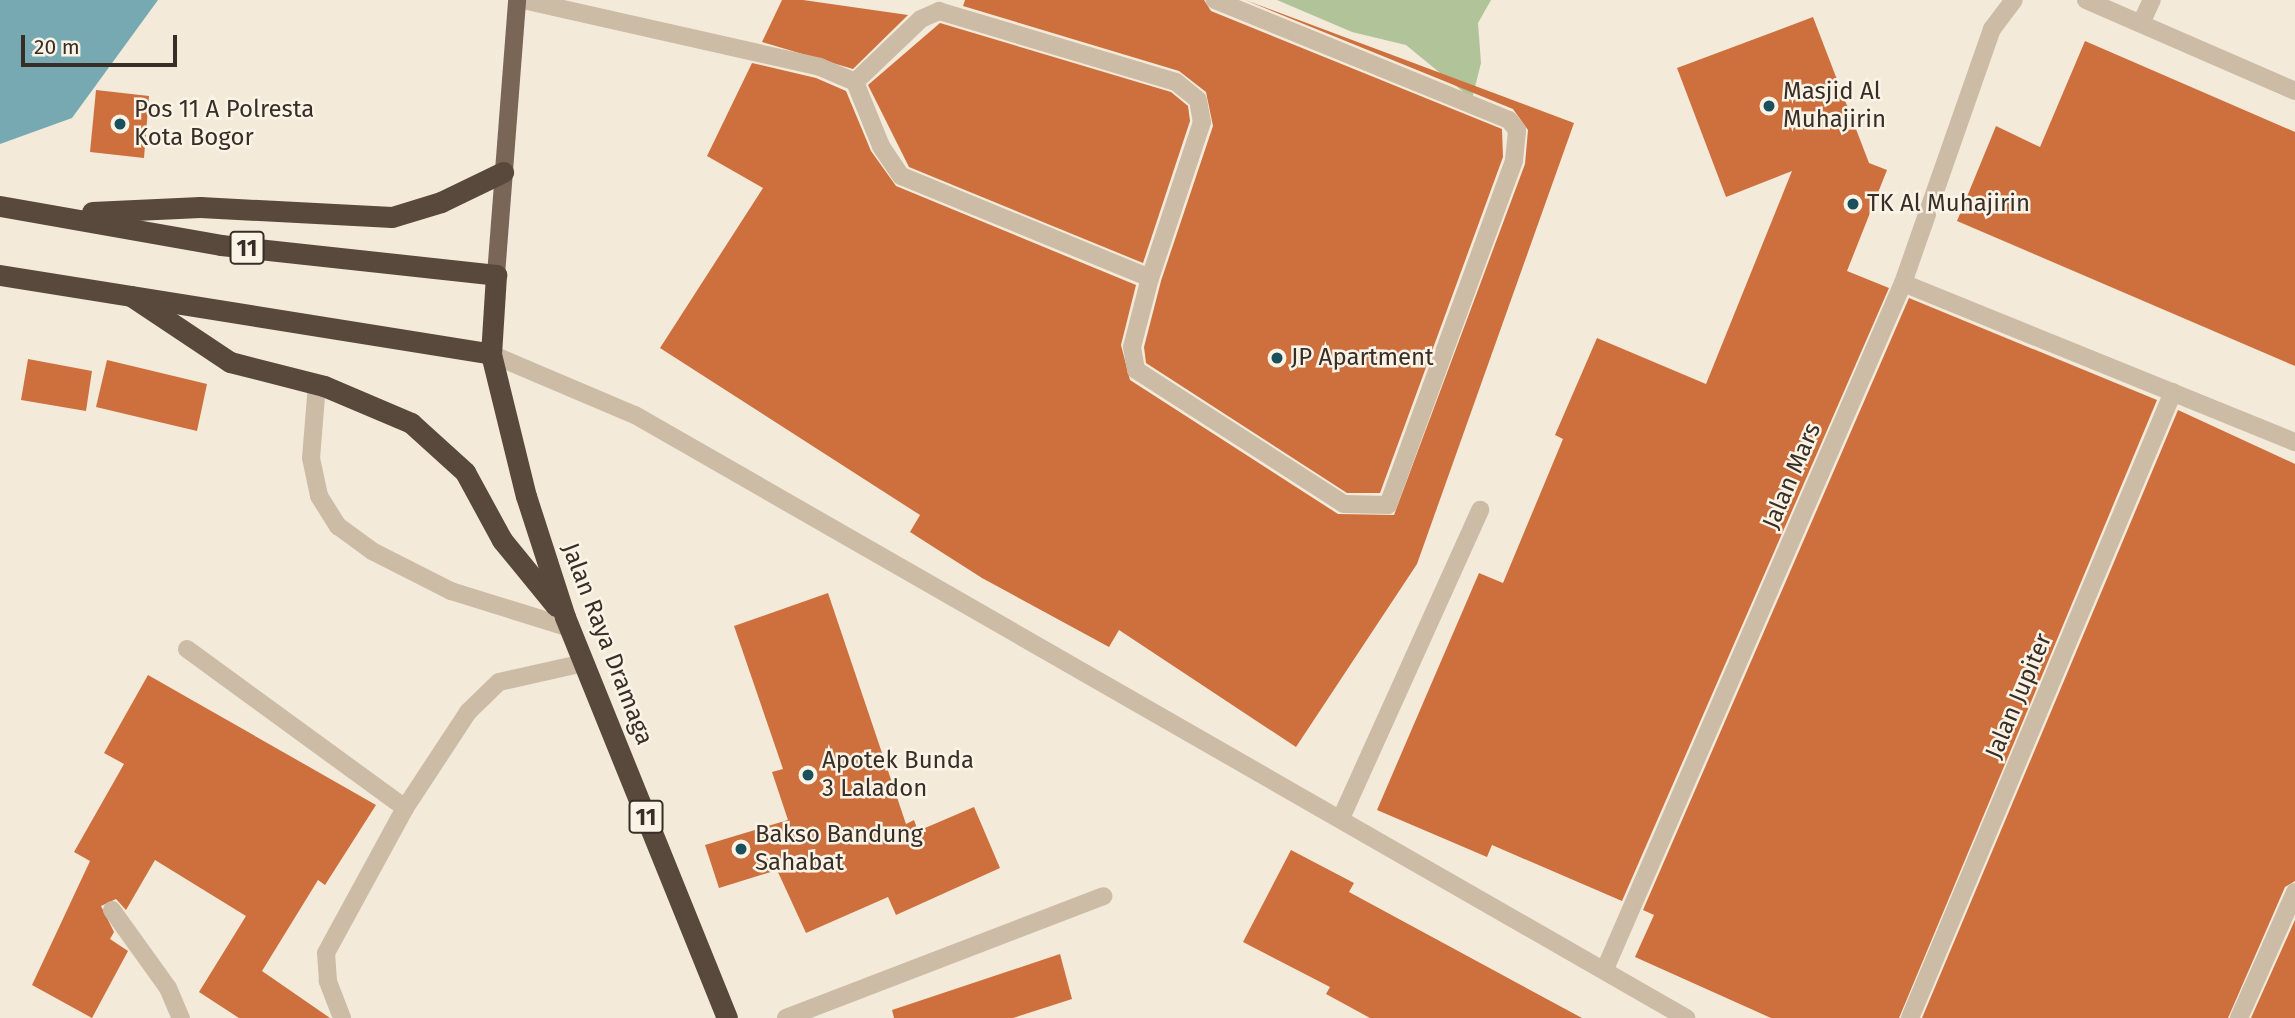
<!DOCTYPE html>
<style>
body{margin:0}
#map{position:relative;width:2295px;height:1018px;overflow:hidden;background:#f3eada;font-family:"Fira Sans",sans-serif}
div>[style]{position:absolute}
.green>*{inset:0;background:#b0c399}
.water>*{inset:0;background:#77a9b2}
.building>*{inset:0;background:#ce703d}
.lane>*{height:18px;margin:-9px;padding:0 9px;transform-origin:9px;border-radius:9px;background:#ccbba5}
.street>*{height:18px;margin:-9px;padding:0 9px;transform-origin:9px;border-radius:9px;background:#ccbba5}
.primary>*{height:18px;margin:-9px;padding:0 9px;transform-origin:9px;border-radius:9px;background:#7a6657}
.highway>*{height:21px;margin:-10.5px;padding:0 10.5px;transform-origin:10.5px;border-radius:10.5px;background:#59493d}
.dots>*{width:19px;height:19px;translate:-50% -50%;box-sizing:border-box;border:4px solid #fbf3e6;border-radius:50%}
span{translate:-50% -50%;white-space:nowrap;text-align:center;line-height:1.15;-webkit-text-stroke:5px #fbf3e6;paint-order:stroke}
.shield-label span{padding:2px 5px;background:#fbf3e6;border:2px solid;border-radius:5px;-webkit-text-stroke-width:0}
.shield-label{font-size:23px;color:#372e27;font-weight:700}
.poi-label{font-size:24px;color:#372e27}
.left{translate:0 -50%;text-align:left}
.street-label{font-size:24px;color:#372e27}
.scale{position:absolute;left:21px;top:35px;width:156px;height:32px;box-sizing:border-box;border:4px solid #372e27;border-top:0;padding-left:9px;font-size:21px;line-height:24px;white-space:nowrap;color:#372e27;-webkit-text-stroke:5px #fbf3e6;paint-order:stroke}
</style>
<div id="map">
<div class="green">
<div style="clip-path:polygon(1277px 0,1491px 0,1478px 23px,1481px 63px,1472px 99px,1406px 45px,1352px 32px)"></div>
</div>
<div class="water">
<div style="clip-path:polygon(0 0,158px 0,72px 118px,0 144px)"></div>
</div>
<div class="building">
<div style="clip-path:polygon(782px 0,803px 0,908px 15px,853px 69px,762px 42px)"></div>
<div style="clip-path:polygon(965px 0,1204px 0,1211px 11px,1502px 129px,1503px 157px,1380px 493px,1347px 493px,1146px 363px,1144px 347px,1161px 281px,1213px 126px,1206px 92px,1179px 71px,963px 6px)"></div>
<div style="clip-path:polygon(1245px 0,1574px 123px,1417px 564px,1296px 747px,1119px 630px,1109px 647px,982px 578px,910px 532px,920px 515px,660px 348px,763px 188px,707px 156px,752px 63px,816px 78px,846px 91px,871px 151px,896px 186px,1136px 285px,1121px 345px,1130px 380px,1338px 514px,1394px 515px,1525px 164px,1528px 130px,1513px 109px)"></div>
<div style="clip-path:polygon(1813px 17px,1869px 163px,1887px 170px,1847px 271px,1889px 288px,1622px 901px,1492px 845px,1487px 857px,1377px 810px,1479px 573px,1503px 583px,1563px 439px,1555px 435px,1597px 338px,1706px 384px,1792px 171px,1726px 197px,1677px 68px)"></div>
<div style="clip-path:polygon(940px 23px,1171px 92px,1188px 106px,1190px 121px,1143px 263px,909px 167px,868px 85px)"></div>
<div style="clip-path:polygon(2085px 41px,2295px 132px,2295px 366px,1957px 221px,1996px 126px,2040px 147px)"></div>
<div style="clip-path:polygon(96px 90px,149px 96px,144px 158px,90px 152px)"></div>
<div style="clip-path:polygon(1909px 298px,2157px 400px,1899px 1018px,1771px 1018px,1635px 957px,1654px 915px,1643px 910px)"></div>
<div style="clip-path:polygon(28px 359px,92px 371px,86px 411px,21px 400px)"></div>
<div style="clip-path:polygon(107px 360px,207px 384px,197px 431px,96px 407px)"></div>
<div style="clip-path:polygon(2178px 410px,2295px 464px,2295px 881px,2285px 887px,2228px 1018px,1922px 1018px)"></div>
<div style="clip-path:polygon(828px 593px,906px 824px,914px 820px,918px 831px,974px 807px,1000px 868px,896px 915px,888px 897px,806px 933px,777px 870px,719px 888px,705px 845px,788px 820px,772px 772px,783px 769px,734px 626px)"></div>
<div style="clip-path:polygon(148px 675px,376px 805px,325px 885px,318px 880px,262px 971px,330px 1018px,239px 1018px,199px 992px,246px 916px,155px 860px,126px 910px,116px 899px,101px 906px,114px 932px,110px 939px,128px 951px,92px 1018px,32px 985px,90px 861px,74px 852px,124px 764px,104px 753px)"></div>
<div style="clip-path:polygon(1291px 850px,1354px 883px,1349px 892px,1582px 1018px,1370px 1018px,1326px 994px,1330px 987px,1243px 942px)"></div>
<div style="clip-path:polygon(2295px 920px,2295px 1018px,2251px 1018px)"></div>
<div style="clip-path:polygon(1060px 954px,1072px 999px,1013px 1018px,894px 1018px,892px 1010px)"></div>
</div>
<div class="lane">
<div style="left:523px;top:0;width:304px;rotate:12.7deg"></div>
<div style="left:820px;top:67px;width:38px;rotate:23deg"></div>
<div style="left:939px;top:11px;width:247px;rotate:16.7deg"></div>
<div style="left:1176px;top:82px;width:28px;rotate:39deg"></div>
<div style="left:1198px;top:100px;width:22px;rotate:80deg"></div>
<div style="left:1202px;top:122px;width:164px;rotate:108.4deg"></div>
<div style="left:1150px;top:278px;width:269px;rotate:-157.7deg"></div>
<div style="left:901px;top:176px;width:36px;rotate:-124deg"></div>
<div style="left:881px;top:146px;width:69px;rotate:-112.1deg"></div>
<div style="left:855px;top:82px;width:91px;rotate:-43.7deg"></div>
<div style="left:921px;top:19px;width:20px;rotate:-24deg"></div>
<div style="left:1150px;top:278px;width:71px;rotate:104.6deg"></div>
<div style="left:1132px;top:347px;width:23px;rotate:80deg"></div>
<div style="left:1136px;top:370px;width:247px;rotate:32.8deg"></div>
<div style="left:1344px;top:504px;width:44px;rotate:1.3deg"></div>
<div style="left:1388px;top:505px;width:367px;rotate:-69.9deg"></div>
<div style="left:1514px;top:160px;width:30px;rotate:-84deg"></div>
<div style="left:1517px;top:130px;width:13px;rotate:-129deg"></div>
<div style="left:1509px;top:120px;width:318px;rotate:-157.8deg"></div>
<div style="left:317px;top:384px;width:74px;rotate:94.6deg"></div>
<div style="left:311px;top:458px;width:39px;rotate:78deg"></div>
<div style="left:319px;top:496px;width:36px;rotate:58deg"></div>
<div style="left:338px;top:526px;width:42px;rotate:36.3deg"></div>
<div style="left:372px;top:551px;width:89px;rotate:26.9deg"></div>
<div style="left:451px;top:591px;width:125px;rotate:17.3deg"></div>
<div style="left:187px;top:649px;width:270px;rotate:36.1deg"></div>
<div style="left:786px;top:1018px;width:340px;rotate:-21deg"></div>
</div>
<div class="street">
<div style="left:2086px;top:0;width:228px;rotate:23.5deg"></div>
<div style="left:2142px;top:21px;width:23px;rotate:-65deg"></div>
<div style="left:1903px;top:283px;width:423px;rotate:22.1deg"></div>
<div style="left:491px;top:354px;width:156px;rotate:23deg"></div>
<div style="left:635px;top:415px;width:1212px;rotate:29.84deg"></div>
<div style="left:1342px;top:816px;width:336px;rotate:-65.7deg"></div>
<div style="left:112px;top:910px;width:96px;rotate:54.3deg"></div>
<div style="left:168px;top:988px;width:33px;rotate:67deg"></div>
<div style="left:1605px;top:969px;width:748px;rotate:-66.52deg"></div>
<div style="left:1903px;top:283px;width:269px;rotate:-70.7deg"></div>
<div style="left:1992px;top:29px;width:36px;rotate:-53deg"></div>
<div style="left:342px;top:1018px;width:40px;rotate:-111deg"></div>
<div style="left:328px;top:981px;width:28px;rotate:-94deg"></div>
<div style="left:326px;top:953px;width:165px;rotate:-61.4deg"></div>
<div style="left:405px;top:808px;width:115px;rotate:-56.7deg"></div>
<div style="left:468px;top:712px;width:43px;rotate:-44.1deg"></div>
<div style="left:499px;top:682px;width:87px;rotate:-12.6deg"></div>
<div style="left:1910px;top:1018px;width:679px;rotate:-67.21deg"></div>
<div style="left:2239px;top:1018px;width:138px;rotate:-66deg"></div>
</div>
<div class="primary">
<div style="left:496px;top:275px;width:276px;rotate:-85.6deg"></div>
</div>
<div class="highway">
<div style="left:0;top:206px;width:224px;rotate:10deg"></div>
<div style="left:221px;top:245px;width:277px;rotate:6.2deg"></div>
<div style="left:496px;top:275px;width:79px;rotate:93.6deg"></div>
<div style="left:491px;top:354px;width:146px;rotate:76.2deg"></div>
<div style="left:526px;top:496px;width:127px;rotate:72.1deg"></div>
<div style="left:565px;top:617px;width:432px;rotate:68deg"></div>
<div style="left:92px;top:212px;width:108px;rotate:-2.7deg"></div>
<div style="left:200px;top:207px;width:192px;rotate:3deg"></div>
<div style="left:392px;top:217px;width:51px;rotate:-17deg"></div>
<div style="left:441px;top:202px;width:69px;rotate:-25.8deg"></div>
<div style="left:0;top:275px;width:497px;rotate:9.1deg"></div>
<div style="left:131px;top:296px;width:119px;rotate:33.7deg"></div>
<div style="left:230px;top:362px;width:97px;rotate:14.3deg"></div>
<div style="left:324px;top:386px;width:95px;rotate:23deg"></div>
<div style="left:411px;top:423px;width:73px;rotate:42.2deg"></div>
<div style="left:465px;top:472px;width:77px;rotate:61.4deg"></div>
<div style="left:502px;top:540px;width:85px;rotate:50.7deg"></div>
</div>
<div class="dots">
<div style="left:1769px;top:106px;background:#19505b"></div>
<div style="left:120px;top:124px;background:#19505b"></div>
<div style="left:1853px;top:204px;background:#19505b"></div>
<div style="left:1277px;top:358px;background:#19505b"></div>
<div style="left:808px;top:775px;background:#19505b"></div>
<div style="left:741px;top:849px;background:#19505b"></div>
</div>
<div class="shield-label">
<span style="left:247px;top:248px">11</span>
<span style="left:646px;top:817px">11</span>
</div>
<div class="poi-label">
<span class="left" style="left:1783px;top:106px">Masjid Al<br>Muhajirin</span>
<span class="left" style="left:134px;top:124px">Pos 11 A Polresta<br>Kota Bogor</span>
<span class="left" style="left:1867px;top:204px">TK Al Muhajirin</span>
<span class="left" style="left:1291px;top:358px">JP Apartment</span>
<span class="left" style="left:822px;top:775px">Apotek Bunda<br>3 Laladon</span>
<span class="left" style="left:755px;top:849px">Bakso Bandung<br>Sahabat</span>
</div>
<div class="street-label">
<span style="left:1792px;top:476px;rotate:-67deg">Jalan Mars</span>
<span style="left:607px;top:644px;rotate:69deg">Jalan Raya Dramaga</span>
<span style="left:2019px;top:696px;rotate:-67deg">Jalan Jupiter</span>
</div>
<div class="scale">20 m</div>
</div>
